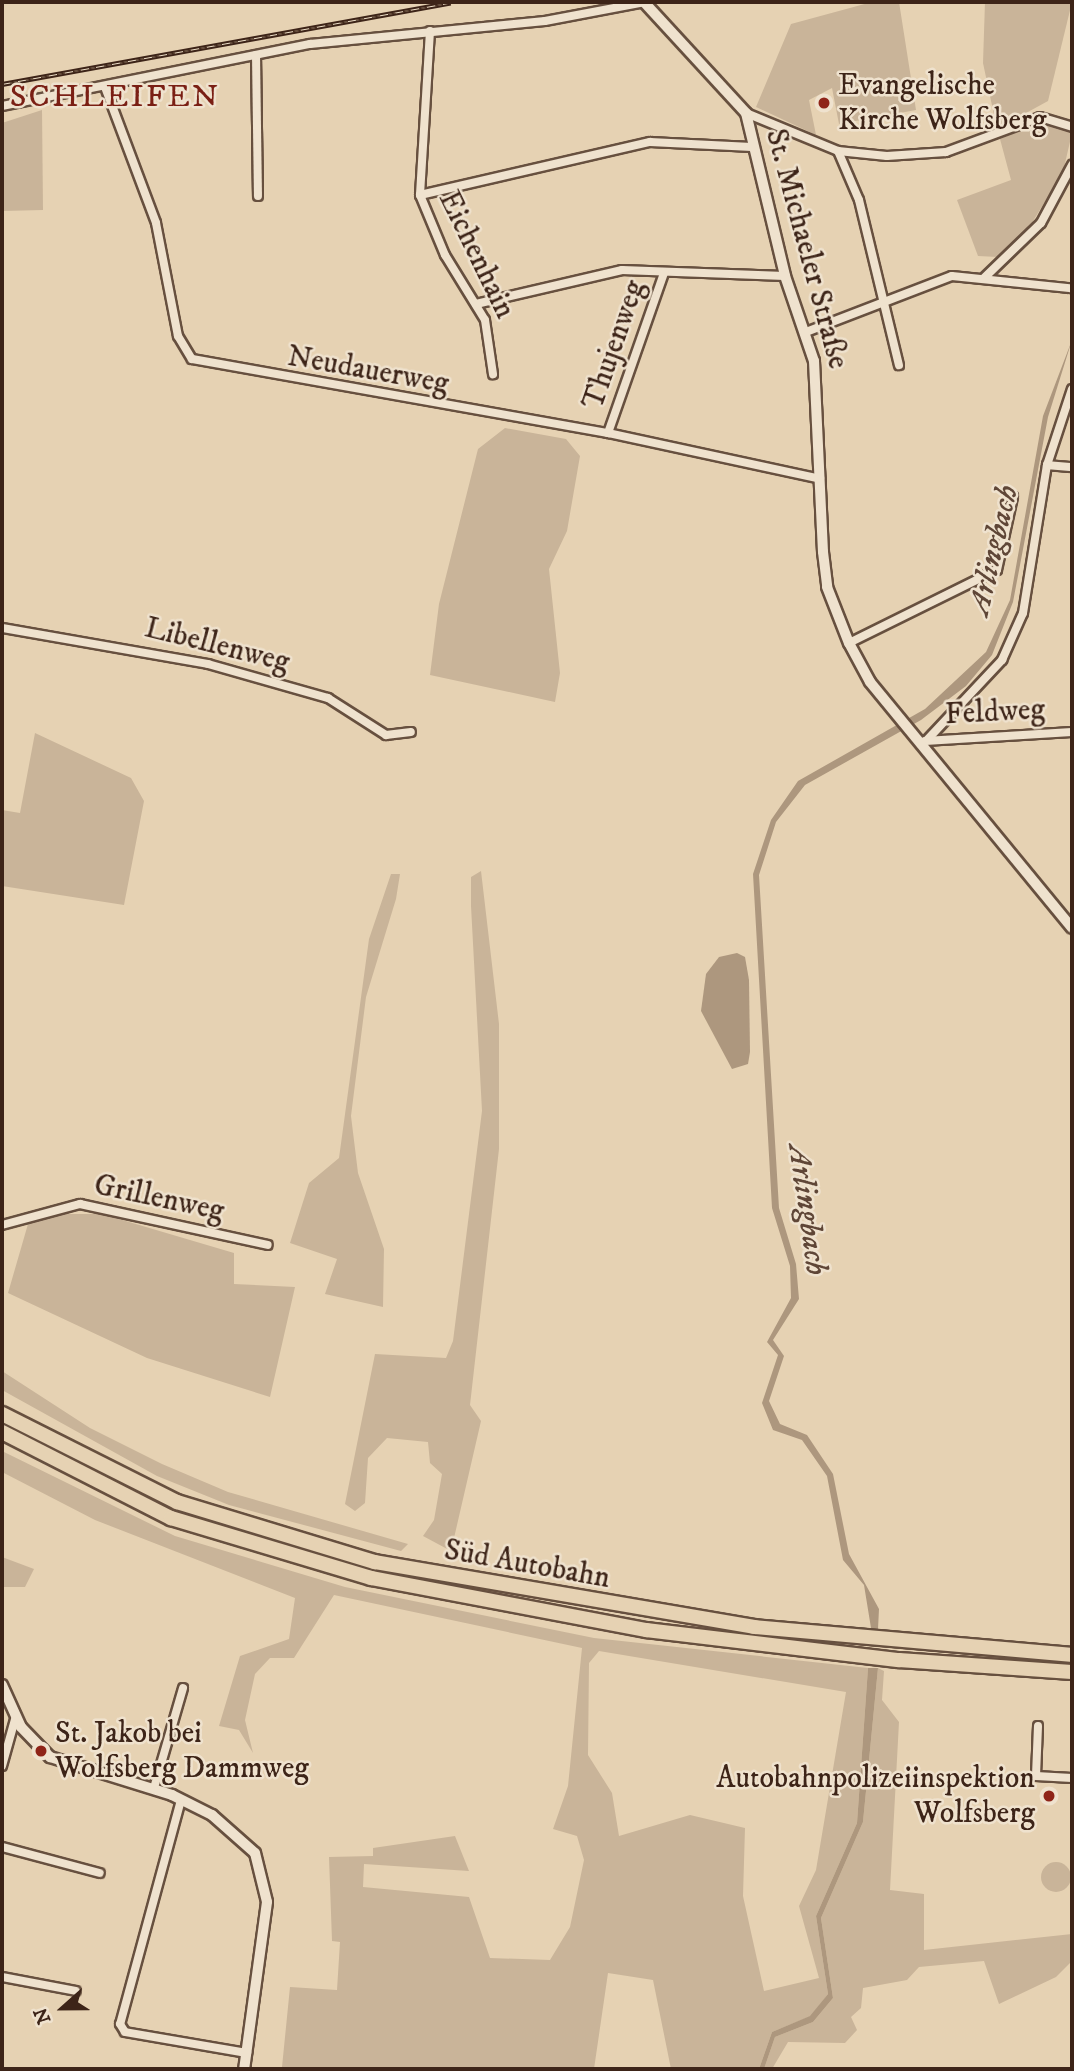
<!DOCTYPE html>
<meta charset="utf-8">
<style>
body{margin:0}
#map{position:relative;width:1074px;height:2071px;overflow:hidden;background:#e6d2b3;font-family:"IM FELL DW Pica",serif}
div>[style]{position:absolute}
.green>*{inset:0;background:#c9b499}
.round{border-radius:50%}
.water>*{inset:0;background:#ad977e}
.roads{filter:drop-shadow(2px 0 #67503f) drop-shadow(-2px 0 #67503f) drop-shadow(0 2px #67503f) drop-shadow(0 -2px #67503f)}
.street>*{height:8px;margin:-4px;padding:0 4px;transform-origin:4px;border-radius:4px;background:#efe2ce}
.secondary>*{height:10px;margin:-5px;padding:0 5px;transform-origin:5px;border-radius:5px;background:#efe2ce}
.highway>*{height:14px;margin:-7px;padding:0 7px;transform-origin:7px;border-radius:7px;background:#e6d2b3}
.rail>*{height:5px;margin-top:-2.5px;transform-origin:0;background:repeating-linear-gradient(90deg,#efe2ce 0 8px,#3d2418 0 16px);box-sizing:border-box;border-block:2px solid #3d2418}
.dots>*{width:19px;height:19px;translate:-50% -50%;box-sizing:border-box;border:4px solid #efe2ce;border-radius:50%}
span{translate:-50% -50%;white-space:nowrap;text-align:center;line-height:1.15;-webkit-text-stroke:5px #efe2ce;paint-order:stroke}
.poi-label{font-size:30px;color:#3d2418}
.left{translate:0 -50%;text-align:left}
.right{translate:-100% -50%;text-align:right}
.street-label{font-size:30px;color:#3d2418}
.neighbourhood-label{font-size:32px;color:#7a1f14;letter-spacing:2px}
.water-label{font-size:32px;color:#5f4637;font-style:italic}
.frame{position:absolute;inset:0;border:4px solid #3d2418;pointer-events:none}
.north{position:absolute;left:28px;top:1973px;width:70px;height:70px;-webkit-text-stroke:5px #efe2ce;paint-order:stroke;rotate:249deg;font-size:19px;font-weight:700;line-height:28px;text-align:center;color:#3d2418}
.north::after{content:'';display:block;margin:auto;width:24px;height:32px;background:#3d2418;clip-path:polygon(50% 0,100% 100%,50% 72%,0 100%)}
</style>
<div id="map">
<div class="green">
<div style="clip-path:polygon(872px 2px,899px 2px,916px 110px,839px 124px,832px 88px,809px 100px,816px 135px,756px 107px,791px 24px)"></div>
<div style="clip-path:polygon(985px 2px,1072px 2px,1048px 101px,997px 129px,983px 63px)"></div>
<div style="clip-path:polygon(42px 110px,43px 210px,2px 211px,2px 123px)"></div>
<div style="clip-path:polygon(1041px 122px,1072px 133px,1063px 172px,1030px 226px,998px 257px,978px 256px,957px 200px,1011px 180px,1000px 139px)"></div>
<div style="clip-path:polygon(505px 428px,566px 439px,580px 456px,567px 531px,549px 569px,560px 673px,555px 702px,430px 675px,439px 604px,478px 449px)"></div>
<div style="clip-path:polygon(35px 733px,131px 778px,144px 801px,124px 905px,2px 886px,2px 810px,20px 813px)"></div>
<div style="clip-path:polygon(481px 871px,499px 1024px,499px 1149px,470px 1405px,481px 1421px,451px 1551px,423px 1536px,434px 1520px,442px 1474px,430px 1463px,428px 1442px,387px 1438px,368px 1458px,365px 1503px,355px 1511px,345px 1504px,375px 1354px,446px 1358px,453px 1341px,482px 1111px,471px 906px,471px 877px)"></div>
<div style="clip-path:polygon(391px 874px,400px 874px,396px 899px,366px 997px,351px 1116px,358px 1173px,384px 1249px,383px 1307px,325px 1294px,337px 1259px,290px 1243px,309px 1183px,339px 1158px,369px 939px)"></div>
<div style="clip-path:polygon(49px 1214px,102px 1214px,234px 1253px,234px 1284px,295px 1287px,270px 1397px,147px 1358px,8px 1293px,28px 1224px)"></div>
<div style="clip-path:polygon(2px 1371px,90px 1428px,162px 1464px,228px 1492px,408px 1544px,401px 1551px,229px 1505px,157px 1476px,2px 1390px)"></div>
<div style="clip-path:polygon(evenodd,2px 1451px,175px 1536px,345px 1587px,594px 1638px,868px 1668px,857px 1823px,816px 1916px,828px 1994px,811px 2016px,772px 2032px,759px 2069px,671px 2069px,653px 1980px,608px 1973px,594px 2069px,282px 2067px,290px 1987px,337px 1990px,340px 1942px,332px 1941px,329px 1857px,373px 1856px,373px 1848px,455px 1836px,469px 1871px,364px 1864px,363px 1887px,469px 1897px,490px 1958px,550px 1960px,570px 1927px,584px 1860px,577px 1836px,553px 1829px,568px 1786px,582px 1648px,334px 1595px,294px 1658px,270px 1658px,255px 1674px,245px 1720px,253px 1753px,239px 1730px,219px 1726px,240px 1656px,289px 1639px,295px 1598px,95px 1520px,2px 1472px,2px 1451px,599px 1651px,846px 1692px,816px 1870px,799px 1906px,819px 1978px,764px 1991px,743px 1896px,745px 1828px,690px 1815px,619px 1836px,612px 1793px,588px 1755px,589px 1663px,599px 1651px)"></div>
<div style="clip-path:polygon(2px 1557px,34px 1569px,25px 1587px,2px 1587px)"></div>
<div style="clip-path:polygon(878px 1668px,884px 1671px,882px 1700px,899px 1722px,890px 1890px,924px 1894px,924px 1950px,1072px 1934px,1072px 1961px,1056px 1977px,999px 2004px,984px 1961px,919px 1967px,907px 1980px,863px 1988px,861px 2008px,851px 2017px,857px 2030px,845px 2043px,788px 2042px,772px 2069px,764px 2069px,775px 2037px,813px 2022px,833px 1998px,821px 1918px,863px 1822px)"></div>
<div class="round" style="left:1041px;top:1862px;width:30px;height:30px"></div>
</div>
<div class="water">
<div style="clip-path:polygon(1072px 340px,1048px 417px,1013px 602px,992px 655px,966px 686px,921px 720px,805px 785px,776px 822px,759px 875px,779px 1208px,796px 1264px,799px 1299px,773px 1340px,784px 1356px,769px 1401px,780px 1424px,807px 1435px,833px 1474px,849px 1554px,879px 1609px,878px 1629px,871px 1628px,864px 1585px,843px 1560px,827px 1476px,802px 1440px,773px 1430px,762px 1403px,778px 1355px,767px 1342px,791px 1298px,790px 1266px,772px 1208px,753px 874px,771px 820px,798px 781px,925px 709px,986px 652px,1010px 600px,1043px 416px)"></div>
<div style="clip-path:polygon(737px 953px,745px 957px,749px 980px,750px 1052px,748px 1064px,732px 1069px,701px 1011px,706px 974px,719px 957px)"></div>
<div style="clip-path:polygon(868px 1668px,878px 1668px,863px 1822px,821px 1918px,833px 1998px,813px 2022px,775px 2037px,764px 2069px,759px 2069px,772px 2032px,810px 2016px,828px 1994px,816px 1916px,857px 1823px)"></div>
</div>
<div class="roads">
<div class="street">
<div style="left:430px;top:31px;width:164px;rotate:93.5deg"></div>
<div style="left:420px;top:195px;width:65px;rotate:67.4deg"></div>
<div style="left:445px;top:255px;width:76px;rotate:58.4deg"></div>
<div style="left:485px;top:320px;width:55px;rotate:81.6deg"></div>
<div style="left:256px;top:55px;width:141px;rotate:89.2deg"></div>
<div style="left:105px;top:87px;width:145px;rotate:69.4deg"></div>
<div style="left:156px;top:223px;width:115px;rotate:79deg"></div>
<div style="left:178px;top:336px;width:27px;rotate:59deg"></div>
<div style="left:192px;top:359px;width:423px;rotate:10.1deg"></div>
<div style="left:608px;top:433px;width:217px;rotate:12.2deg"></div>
<div style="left:2px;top:106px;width:314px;rotate:-11.4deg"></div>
<div style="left:310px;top:44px;width:236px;rotate:-5.6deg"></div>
<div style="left:545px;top:21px;width:103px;rotate:-10.7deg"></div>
<div style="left:746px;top:113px;width:100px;rotate:22.4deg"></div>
<div style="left:838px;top:151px;width:49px;rotate:5.8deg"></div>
<div style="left:887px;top:156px;width:59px;rotate:-3.9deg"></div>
<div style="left:946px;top:152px;width:100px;rotate:-20.4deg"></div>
<div style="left:1040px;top:117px;width:34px;rotate:17deg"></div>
<div style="left:838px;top:151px;width:53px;rotate:66.8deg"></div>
<div style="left:859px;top:200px;width:170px;rotate:76.4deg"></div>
<div style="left:420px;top:195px;width:236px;rotate:-13deg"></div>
<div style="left:650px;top:142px;width:102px;rotate:2.8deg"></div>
<div style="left:984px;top:278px;width:79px;rotate:-44deg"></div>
<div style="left:1041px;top:223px;width:66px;rotate:-61.9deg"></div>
<div style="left:476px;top:304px;width:150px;rotate:-13.1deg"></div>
<div style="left:622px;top:270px;width:163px;rotate:2.1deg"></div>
<div style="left:806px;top:332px;width:156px;rotate:-21deg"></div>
<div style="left:952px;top:276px;width:118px;rotate:5.9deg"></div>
<div style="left:608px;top:433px;width:170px;rotate:-70.7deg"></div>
<div style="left:1047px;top:465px;width:25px;rotate:5deg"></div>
<div style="left:2px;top:628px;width:209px;rotate:9.9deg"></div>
<div style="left:208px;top:664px;width:125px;rotate:15.8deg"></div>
<div style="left:328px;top:698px;width:69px;rotate:32.5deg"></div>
<div style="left:386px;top:735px;width:25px;rotate:-7deg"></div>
<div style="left:849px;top:643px;width:165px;rotate:-26.3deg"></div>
<div style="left:997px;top:570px;width:75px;rotate:-77.6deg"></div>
<div style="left:927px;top:740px;width:110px;rotate:-46.8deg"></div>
<div style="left:1002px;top:660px;width:51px;rotate:-65.9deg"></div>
<div style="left:1023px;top:613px;width:150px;rotate:-80.8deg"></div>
<div style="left:1047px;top:465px;width:80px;rotate:-71.8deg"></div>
<div style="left:925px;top:741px;width:147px;rotate:-3.5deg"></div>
<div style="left:2px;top:1225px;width:81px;rotate:-15.1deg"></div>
<div style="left:80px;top:1204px;width:192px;rotate:12.3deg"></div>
<div style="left:1038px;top:1726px;width:50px;rotate:92.3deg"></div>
<div style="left:1036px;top:1776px;width:36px;rotate:3deg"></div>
<div style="left:2px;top:1766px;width:52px;rotate:-74.4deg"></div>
<div style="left:154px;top:1788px;width:104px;rotate:-73.8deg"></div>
<div style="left:181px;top:1800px;width:232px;rotate:105.2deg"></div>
<div style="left:120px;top:2024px;width:9px;rotate:58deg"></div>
<div style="left:125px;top:2032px;width:124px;rotate:9.8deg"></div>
<div style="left:2px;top:1847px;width:101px;rotate:14.9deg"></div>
<div style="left:2px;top:1977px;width:75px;rotate:10.7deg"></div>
</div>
<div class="secondary">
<div style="left:644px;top:2px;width:151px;rotate:47.4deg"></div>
<div style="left:746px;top:113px;width:168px;rotate:76.5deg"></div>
<div style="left:785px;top:276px;width:90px;rotate:71.2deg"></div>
<div style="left:814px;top:361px;width:191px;rotate:87.3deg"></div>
<div style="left:823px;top:552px;width:35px;rotate:83deg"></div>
<div style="left:827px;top:587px;width:60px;rotate:68.6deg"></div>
<div style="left:849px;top:643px;width:44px;rotate:61.7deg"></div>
<div style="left:870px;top:682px;width:318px;rotate:50.6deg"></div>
<div style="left:2px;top:1685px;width:46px;rotate:65.7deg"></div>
<div style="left:21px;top:1727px;width:42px;rotate:46deg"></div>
<div style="left:50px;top:1757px;width:128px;rotate:17.3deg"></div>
<div style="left:172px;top:1795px;width:45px;rotate:26.6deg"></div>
<div style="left:212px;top:1815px;width:57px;rotate:41.5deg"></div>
<div style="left:255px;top:1853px;width:50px;rotate:76.2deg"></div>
<div style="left:267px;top:1902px;width:169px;rotate:97.8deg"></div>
</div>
<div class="highway">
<div style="left:2px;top:1414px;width:196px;rotate:26.7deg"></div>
<div style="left:177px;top:1502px;width:207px;rotate:16.9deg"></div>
<div style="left:375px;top:1562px;width:385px;rotate:9.7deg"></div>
<div style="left:754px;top:1627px;width:319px;rotate:5deg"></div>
<div style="left:2px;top:1432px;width:190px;rotate:27deg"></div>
<div style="left:171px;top:1518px;width:209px;rotate:16.7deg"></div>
<div style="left:371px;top:1578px;width:280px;rotate:10.7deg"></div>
<div style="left:646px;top:1630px;width:255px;rotate:6.8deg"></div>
<div style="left:899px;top:1660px;width:173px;rotate:4deg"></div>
</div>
</div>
<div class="rail">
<div style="left:2px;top:84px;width:456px;rotate:-10.3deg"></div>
</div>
<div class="dots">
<div style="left:824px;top:103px;background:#8f2418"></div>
<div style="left:41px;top:1751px;background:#8f2418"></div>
<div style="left:1049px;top:1796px;background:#8f2418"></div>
</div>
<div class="poi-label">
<span class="left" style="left:838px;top:103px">Evangelische<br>Kirche Wolfsberg</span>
<span class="left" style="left:55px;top:1751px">St. Jakob bei<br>Wolfsberg Dammweg</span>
<span class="right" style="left:1035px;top:1796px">Autobahnpolizeiinspektion<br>Wolfsberg</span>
</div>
<div class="street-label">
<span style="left:806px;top:249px;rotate:75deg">St. Michaeler Straße</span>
<span style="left:476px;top:255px;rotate:64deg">Eichenhain</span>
<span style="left:615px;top:345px;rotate:-71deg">Thujenweg</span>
<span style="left:368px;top:371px;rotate:10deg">Neudauerweg</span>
<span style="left:217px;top:646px;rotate:14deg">Libellenweg</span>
<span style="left:995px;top:713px;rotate:-3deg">Feldweg</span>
<span style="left:159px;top:1199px;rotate:12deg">Grillenweg</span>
<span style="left:527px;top:1565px;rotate:10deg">Süd Autobahn</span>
</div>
<div class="neighbourhood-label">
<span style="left:115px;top:97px">SCHLEIFEN</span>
</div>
<div class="water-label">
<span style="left:994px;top:550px;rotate:-77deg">Arlingbach</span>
<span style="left:807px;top:1210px;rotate:82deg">Arlingbach</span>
</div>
<div class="frame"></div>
<div class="north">N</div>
</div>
